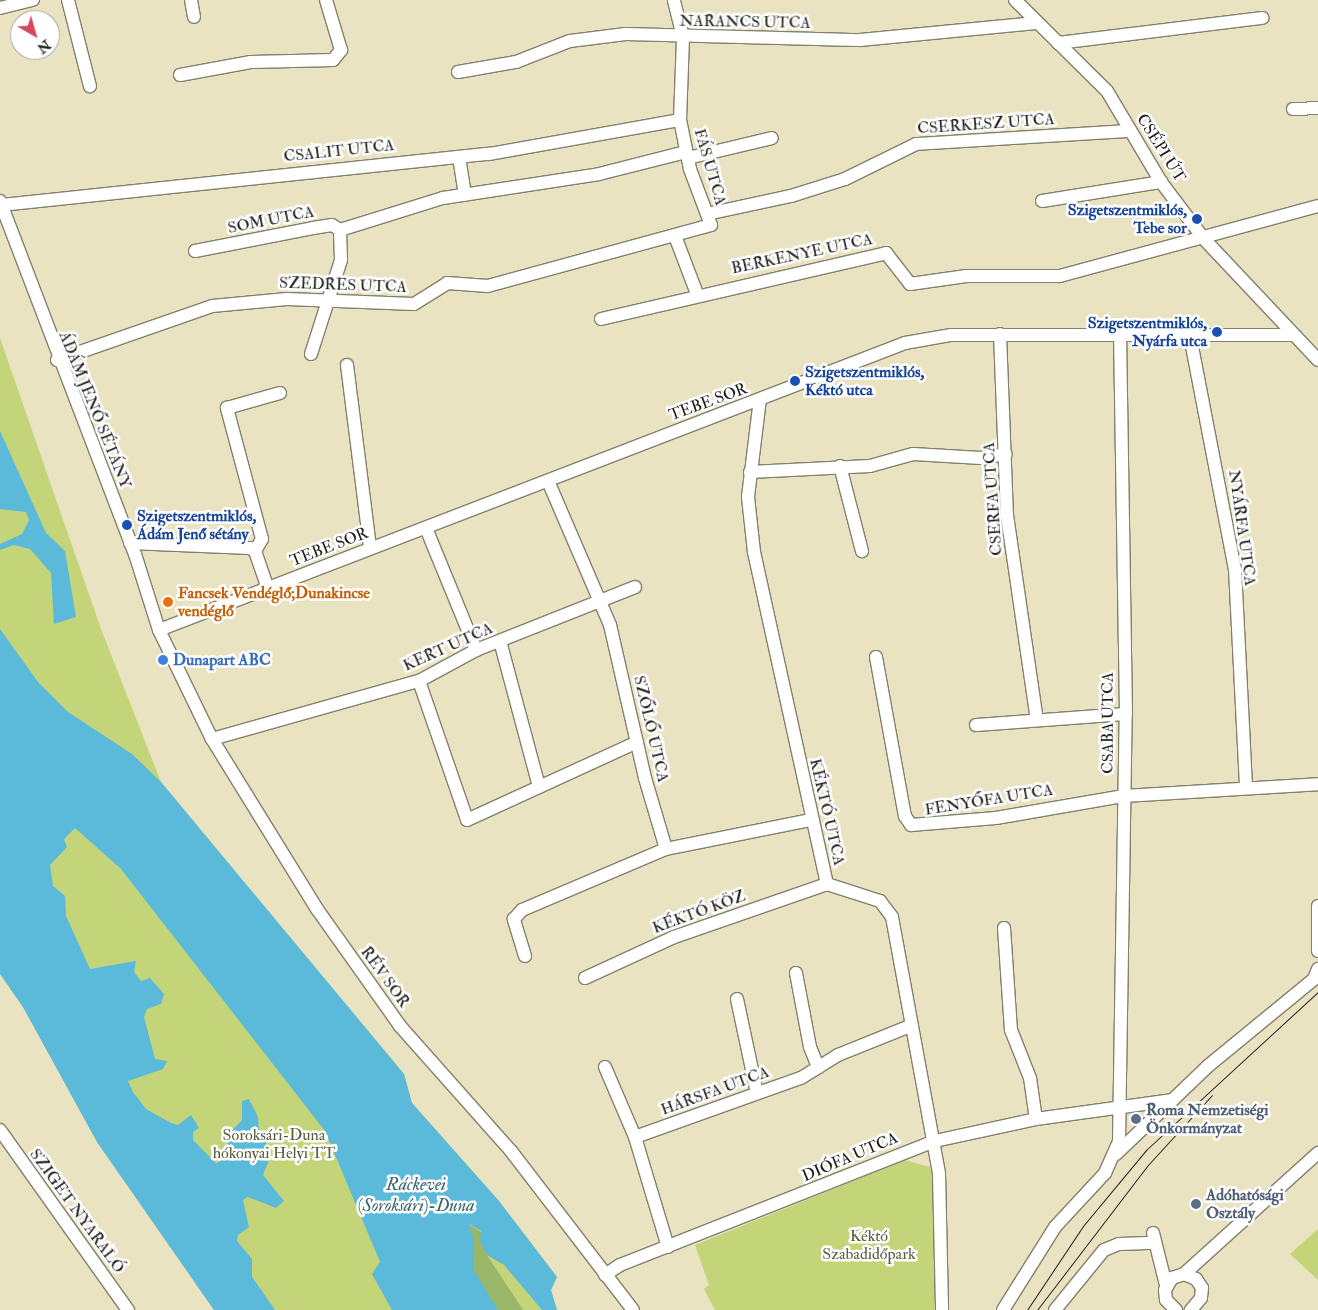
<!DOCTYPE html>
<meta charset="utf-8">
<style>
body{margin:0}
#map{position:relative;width:1318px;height:1310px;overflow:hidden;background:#eae3c1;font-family:"IM FELL Double Pica",serif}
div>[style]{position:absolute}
.green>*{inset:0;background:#c3d578}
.forest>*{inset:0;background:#9ab668}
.water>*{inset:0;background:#5bb9da}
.roads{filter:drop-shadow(1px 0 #83806e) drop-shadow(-1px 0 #83806e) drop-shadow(0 1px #83806e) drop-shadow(0 -1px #83806e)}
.minor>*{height:12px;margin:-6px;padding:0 6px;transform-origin:6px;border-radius:6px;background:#fff}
.tram>*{height:1px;margin:-0.5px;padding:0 0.5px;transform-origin:0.5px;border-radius:0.5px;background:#1c1c1c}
.dots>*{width:14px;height:14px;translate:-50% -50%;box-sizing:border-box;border:2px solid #fff;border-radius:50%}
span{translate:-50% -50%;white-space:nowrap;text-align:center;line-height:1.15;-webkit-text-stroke:5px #fff;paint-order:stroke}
.street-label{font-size:16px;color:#1c1c1c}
.transit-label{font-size:16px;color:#164399;font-weight:700}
.right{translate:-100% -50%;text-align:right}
.left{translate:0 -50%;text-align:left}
.food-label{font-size:16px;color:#c56008;font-weight:700}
.shop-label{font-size:16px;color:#366cbe;font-weight:700}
.service-label{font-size:16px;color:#4e5e75;font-weight:700}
.park-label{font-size:16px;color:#565d3c}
.water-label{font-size:18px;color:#386371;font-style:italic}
.north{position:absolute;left:10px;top:10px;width:50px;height:50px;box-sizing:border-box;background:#fff;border:1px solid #a4a4a4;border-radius:50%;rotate:142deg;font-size:14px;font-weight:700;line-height:20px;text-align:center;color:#1c1c1c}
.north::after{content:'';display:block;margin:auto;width:18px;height:22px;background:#d1495b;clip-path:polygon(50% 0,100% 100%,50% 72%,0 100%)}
</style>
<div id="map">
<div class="green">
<div style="clip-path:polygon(0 338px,101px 629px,161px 782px,404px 1074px,412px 1103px,499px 1201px,557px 1277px,551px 1290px,557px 1310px,214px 1310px,97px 1142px,23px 1007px,0 974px)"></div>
<div style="clip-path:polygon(905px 1160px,930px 1167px,932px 1174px,937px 1310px,715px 1310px,704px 1289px,709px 1285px,695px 1245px)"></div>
<div style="clip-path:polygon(1318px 1229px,1318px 1280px,1290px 1254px)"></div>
</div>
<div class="forest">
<div style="clip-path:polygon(468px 1224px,481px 1232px,487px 1255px,523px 1310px,498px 1310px,485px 1292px,473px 1269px)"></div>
</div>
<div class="water">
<div style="clip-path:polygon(0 431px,46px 533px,65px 551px,76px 617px,54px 624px,51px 573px,30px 549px,14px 545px,0 550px,0 544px,22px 534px,29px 520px,26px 512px,0 509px)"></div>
<div style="clip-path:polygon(0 629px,38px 682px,68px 712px,132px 754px,161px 782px,404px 1074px,412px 1103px,499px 1201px,557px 1277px,551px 1290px,557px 1310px,542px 1310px,504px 1265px,487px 1255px,480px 1241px,481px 1231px,469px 1224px,474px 1239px,473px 1269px,498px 1310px,392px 1310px,372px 1274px,380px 1262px,325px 1131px,121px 869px,75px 828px,64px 839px,67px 847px,50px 865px,53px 886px,65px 896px,66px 916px,90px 969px,136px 961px,134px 972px,141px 981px,150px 978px,164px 994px,161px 1004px,147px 1009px,144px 1017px,155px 1059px,167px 1061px,163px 1069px,128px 1081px,133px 1092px,146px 1109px,171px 1123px,178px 1125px,191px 1115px,199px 1128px,193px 1132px,193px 1140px,216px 1163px,235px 1155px,224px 1139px,242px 1120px,242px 1101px,249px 1099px,258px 1117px,259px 1134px,266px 1142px,269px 1160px,263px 1175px,284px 1201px,276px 1208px,248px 1197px,243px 1200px,249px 1227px,238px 1235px,237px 1241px,252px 1259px,252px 1277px,275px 1310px,214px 1310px,97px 1142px,23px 1007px,0 974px)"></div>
</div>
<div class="roads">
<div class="minor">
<div style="left:68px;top:0;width:89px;rotate:75.7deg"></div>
<div style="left:191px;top:0;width:17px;rotate:80deg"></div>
<div style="left:1015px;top:0;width:129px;rotate:44.7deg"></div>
<div style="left:1107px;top:91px;width:106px;rotate:59.3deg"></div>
<div style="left:1161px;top:182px;width:71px;rotate:53deg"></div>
<div style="left:1204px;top:239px;width:166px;rotate:46.7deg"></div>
<div style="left:0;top:8px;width:34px;rotate:-14deg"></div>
<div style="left:1058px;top:43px;width:206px;rotate:-7deg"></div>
<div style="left:458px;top:72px;width:59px;rotate:-9.8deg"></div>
<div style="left:516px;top:62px;width:58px;rotate:-21.3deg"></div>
<div style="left:570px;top:41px;width:56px;rotate:-7.1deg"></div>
<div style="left:626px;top:34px;width:234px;rotate:1.5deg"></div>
<div style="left:860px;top:40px;width:177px;rotate:-5.5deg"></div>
<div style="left:180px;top:75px;width:72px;rotate:-10.4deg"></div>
<div style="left:251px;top:62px;width:82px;rotate:-1.4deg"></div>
<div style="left:333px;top:60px;width:13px;rotate:-51deg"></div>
<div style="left:341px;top:50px;width:52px;rotate:-106.7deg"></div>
<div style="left:1293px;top:109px;width:25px;rotate:-2deg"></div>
<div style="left:459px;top:157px;width:38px;rotate:81deg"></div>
<div style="left:688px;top:158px;width:86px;rotate:-13.4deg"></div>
<div style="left:0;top:201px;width:378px;rotate:69.1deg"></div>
<div style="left:135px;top:554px;width:80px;rotate:72.5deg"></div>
<div style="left:159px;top:630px;width:121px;rotate:64.1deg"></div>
<div style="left:212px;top:739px;width:200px;rotate:58.3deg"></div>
<div style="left:317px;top:909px;width:143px;rotate:54.6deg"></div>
<div style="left:400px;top:1026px;width:167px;rotate:48.4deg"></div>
<div style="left:511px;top:1151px;width:200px;rotate:52.5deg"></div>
<div style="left:1042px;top:201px;width:121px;rotate:-9.1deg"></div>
<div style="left:1px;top:205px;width:491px;rotate:-6deg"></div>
<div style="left:489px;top:154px;width:194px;rotate:-10.1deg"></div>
<div style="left:707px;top:214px;width:86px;rotate:-12.1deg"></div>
<div style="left:791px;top:196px;width:57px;rotate:-17.5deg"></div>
<div style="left:845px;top:179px;width:79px;rotate:-26.2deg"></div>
<div style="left:916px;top:144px;width:214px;rotate:-3.5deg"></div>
<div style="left:675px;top:236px;width:62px;rotate:69.2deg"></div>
<div style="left:195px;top:251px;width:120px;rotate:-11deg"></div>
<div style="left:313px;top:228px;width:19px;rotate:-9deg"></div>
<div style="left:332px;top:225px;width:9px;rotate:32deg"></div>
<div style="left:340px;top:230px;width:108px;rotate:-17.3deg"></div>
<div style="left:443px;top:198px;width:158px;rotate:-8.7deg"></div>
<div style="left:599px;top:174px;width:90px;rotate:-14.2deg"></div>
<div style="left:601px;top:319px;width:293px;rotate:-13deg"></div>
<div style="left:886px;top:253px;width:39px;rotate:52deg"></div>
<div style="left:910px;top:284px;width:57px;rotate:-8.1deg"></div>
<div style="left:966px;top:276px;width:94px"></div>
<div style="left:1060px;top:276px;width:267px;rotate:-15.2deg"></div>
<div style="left:1000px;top:334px;width:181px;rotate:87.8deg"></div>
<div style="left:1007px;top:515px;width:207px;rotate:81.7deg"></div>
<div style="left:1190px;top:336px;width:237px;rotate:79.1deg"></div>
<div style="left:1235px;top:569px;width:218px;rotate:87.1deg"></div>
<div style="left:311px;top:354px;width:99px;rotate:-72.3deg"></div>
<div style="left:341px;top:260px;width:30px;rotate:-92deg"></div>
<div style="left:57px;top:360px;width:164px;rotate:-19.2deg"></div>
<div style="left:212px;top:306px;width:75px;rotate:-5.3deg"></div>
<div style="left:287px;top:299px;width:127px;rotate:2.3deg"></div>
<div style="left:414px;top:304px;width:39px;rotate:-32deg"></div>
<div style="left:447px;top:283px;width:41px;rotate:4.2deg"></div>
<div style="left:488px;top:286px;width:231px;rotate:-15.3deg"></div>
<div style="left:711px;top:225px;width:60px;rotate:-110.6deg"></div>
<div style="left:690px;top:169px;width:50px;rotate:-101.5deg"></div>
<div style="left:680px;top:120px;width:83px;rotate:-87.9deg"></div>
<div style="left:683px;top:37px;width:38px;rotate:-104deg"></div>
<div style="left:347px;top:365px;width:184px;rotate:82.8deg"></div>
<div style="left:760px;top:399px;width:99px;rotate:97deg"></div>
<div style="left:748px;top:497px;width:55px;rotate:83.8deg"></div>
<div style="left:754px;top:552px;width:340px;rotate:77.6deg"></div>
<div style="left:827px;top:884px;width:56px;rotate:17.8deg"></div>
<div style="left:880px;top:901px;width:20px;rotate:53deg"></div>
<div style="left:892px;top:917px;width:261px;rotate:79.6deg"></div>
<div style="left:939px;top:1174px;width:136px;rotate:88.7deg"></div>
<div style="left:840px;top:466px;width:88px;rotate:75.5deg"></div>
<div style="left:750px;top:472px;width:120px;rotate:-2.9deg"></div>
<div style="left:870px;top:466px;width:45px;rotate:-15.6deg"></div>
<div style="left:913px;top:454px;width:68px;rotate:3.4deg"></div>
<div style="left:981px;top:458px;width:25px;rotate:-9deg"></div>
<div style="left:548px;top:481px;width:157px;rotate:66.7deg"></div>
<div style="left:610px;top:625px;width:157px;rotate:77.1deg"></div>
<div style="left:645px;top:778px;width:74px;rotate:73.5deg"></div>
<div style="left:666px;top:849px;width:147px;rotate:-11.4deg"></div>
<div style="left:426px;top:528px;width:132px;rotate:67.7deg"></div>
<div style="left:130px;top:543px;width:120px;rotate:2.4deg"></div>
<div style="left:250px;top:548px;width:6px;rotate:31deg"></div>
<div style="left:255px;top:551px;width:39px;rotate:71deg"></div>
<div style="left:255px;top:551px;width:14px;rotate:-60deg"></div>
<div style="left:262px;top:539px;width:136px;rotate:-105deg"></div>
<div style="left:227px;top:408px;width:55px;rotate:-15.8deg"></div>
<div style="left:159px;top:630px;width:799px;rotate:-21.04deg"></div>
<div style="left:905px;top:343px;width:47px;rotate:-9.9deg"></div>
<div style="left:951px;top:335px;width:342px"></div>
<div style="left:500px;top:641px;width:151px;rotate:75deg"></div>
<div style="left:876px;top:657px;width:162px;rotate:79.7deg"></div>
<div style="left:905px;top:816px;width:11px;rotate:56deg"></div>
<div style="left:911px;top:825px;width:85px;rotate:-4.7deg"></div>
<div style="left:996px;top:818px;width:130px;rotate:-9.8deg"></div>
<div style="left:1124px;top:796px;width:194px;rotate:-3.5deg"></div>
<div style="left:419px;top:681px;width:147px;rotate:70.9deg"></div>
<div style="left:467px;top:820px;width:187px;rotate:-24.6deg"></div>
<div style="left:976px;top:725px;width:150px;rotate:-4.2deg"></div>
<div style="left:212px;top:739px;width:215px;rotate:-15.7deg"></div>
<div style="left:419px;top:681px;width:65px;rotate:-28.5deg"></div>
<div style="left:476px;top:650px;width:171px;rotate:-21.6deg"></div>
<div style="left:1318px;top:906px;width:45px;rotate:90deg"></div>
<div style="left:1004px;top:928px;width:102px;rotate:86.1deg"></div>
<div style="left:1011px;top:1030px;width:52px;rotate:68.4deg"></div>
<div style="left:1030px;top:1078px;width:41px;rotate:81.7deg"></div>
<div style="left:525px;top:956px;width:39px;rotate:-107deg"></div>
<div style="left:514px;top:919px;width:12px;rotate:-48deg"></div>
<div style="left:522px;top:910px;width:156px;rotate:-23deg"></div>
<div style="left:796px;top:973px;width:75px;rotate:79.3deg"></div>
<div style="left:810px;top:1047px;width:22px;rotate:68deg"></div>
<div style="left:585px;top:978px;width:98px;rotate:-24.7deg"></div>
<div style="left:674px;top:937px;width:162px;rotate:-19.1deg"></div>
<div style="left:737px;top:999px;width:96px;rotate:78deg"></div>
<div style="left:605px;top:1067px;width:76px;rotate:66.8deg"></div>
<div style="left:0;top:1130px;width:221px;rotate:54.6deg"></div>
<div style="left:1116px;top:1154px;width:127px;rotate:-43.7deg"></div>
<div style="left:1208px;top:1066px;width:137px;rotate:-39.4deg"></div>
<div style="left:1314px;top:979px;width:11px;rotate:-68deg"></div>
<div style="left:1153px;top:1233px;width:54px;rotate:76deg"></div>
<div style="left:668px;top:1247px;width:115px;rotate:-106.7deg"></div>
<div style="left:635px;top:1137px;width:176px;rotate:-19.6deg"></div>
<div style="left:801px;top:1078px;width:44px;rotate:-31.9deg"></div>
<div style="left:838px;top:1055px;width:78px;rotate:-21.9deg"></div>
<div style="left:1184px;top:1274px;width:181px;rotate:-42.1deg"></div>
<div style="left:605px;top:1275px;width:18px;rotate:-34deg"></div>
<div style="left:620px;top:1265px;width:339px;rotate:-21.5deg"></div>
<div style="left:935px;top:1141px;width:103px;rotate:-12.3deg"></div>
<div style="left:1036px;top:1119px;width:138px;rotate:-7.9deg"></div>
<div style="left:1003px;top:1310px;width:98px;rotate:-57.9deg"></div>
<div style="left:1055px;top:1227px;width:74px;rotate:-47.2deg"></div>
<div style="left:1105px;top:1173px;width:35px;rotate:-66deg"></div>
<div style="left:1119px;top:1141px;width:427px;rotate:-89.1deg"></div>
<div style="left:1126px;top:714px;width:377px;rotate:-90.9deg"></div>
<div style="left:1055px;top:1310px;width:77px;rotate:-50.8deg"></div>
<div style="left:1104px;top:1250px;width:16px;rotate:-22deg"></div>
<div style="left:1119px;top:1244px;width:36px;rotate:-2deg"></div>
<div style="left:1176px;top:1310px;width:14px;rotate:-135deg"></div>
<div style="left:1166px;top:1300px;width:10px;rotate:-96deg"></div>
<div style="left:1165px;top:1290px;width:14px;rotate:-60deg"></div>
<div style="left:1172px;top:1278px;width:13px;rotate:-18deg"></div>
<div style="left:1184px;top:1274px;width:13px;rotate:23deg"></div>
<div style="left:1196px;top:1279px;width:11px;rotate:56deg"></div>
<div style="left:1202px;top:1288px;width:10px;rotate:96deg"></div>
<div style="left:1201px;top:1298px;width:16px;rotate:130deg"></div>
</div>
</div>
<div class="tram">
<div style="left:1027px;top:1310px;width:101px;rotate:-56.3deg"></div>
<div style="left:1083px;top:1226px;width:99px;rotate:-50.3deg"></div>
<div style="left:1146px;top:1150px;width:234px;rotate:-42.6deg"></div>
<div style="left:1037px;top:1310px;width:181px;rotate:-52.6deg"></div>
<div style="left:1147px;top:1166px;width:96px;rotate:-47.5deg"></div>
</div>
<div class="dots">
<div style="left:1197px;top:219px;background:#1a4fb4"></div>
<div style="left:1217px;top:332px;background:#1a4fb4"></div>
<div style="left:795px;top:381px;background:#1a4fb4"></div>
<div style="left:127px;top:525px;background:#1a4fb4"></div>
<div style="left:168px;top:602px;background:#e8710a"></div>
<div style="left:163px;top:660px;background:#3f7fe0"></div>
<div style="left:1136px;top:1119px;background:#5c6f8a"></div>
<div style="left:1196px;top:1204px;background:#5c6f8a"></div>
</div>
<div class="street-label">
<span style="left:745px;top:22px;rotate:1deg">NARANCS UTCA</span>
<span style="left:986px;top:124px;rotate:-4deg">CSERKESZ UTCA</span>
<span style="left:1161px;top:148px;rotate:58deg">CSÉPI ÚT</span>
<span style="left:339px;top:151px;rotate:-6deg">CSALIT UTCA</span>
<span style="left:710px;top:167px;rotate:74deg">FÁS UTCA</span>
<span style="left:271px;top:220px;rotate:-11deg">SOM UTCA</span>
<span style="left:802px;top:254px;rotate:-12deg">BERKENYE UTCA</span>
<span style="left:343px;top:285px;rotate:2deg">SZEDRES UTCA</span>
<span style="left:708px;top:402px;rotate:-20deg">TEBE SOR</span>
<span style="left:95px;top:410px;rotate:68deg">ÁDÁM JENŐ SÉTÁNY</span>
<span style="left:993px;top:499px;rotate:-94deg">CSERFA UTCA</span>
<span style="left:1242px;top:528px;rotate:82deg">NYÁRFA UTCA</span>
<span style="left:329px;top:547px;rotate:-21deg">TEBE SOR</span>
<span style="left:448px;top:647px;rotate:-24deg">KERT UTCA</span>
<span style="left:1108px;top:723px;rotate:-90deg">CSABA UTCA</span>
<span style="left:651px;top:729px;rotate:77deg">SZŐLŐ UTCA</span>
<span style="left:989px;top:800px;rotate:-9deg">FENYŐFA UTCA</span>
<span style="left:827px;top:812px;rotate:77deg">KÉKTÓ UTCA</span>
<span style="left:699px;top:912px;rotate:-20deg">KÉKTÓ KÖZ</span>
<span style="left:385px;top:977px;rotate:54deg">RÉV SOR</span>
<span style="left:715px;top:1091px;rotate:-20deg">HÁRSFA UTCA</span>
<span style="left:850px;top:1157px;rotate:-23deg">DIÓFA UTCA</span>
<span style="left:77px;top:1211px;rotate:54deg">SZIGET NYARALÓ</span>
</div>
<div class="transit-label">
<span class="right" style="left:1187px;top:219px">Szigetszentmiklós,<br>Tebe sor</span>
<span class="right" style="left:1207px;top:332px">Szigetszentmiklós,<br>Nyárfa utca</span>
<span class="left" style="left:805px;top:381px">Szigetszentmiklós,<br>Kéktó utca</span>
<span class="left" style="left:137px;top:525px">Szigetszentmiklós,<br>Ádám Jenő sétány</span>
</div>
<div class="food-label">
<span class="left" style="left:178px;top:602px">Fancsek Vendéglő;Dunakincse<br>vendéglő</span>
</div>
<div class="shop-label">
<span class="left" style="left:173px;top:660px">Dunapart ABC</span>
</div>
<div class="service-label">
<span class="left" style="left:1146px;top:1119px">Roma Nemzetiségi<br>Önkormányzat</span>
<span class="left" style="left:1206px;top:1204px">Adóhatósági<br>Osztály</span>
</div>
<div class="park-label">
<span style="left:274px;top:1144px">Soroksári-Duna<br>hókonyai Helyi TT</span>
<span style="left:869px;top:1245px">Kéktó<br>Szabadidőpark</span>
</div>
<div class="water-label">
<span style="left:416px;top:1196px">Ráckevei<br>(Soroksári)-Duna</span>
</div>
<div class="north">N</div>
</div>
